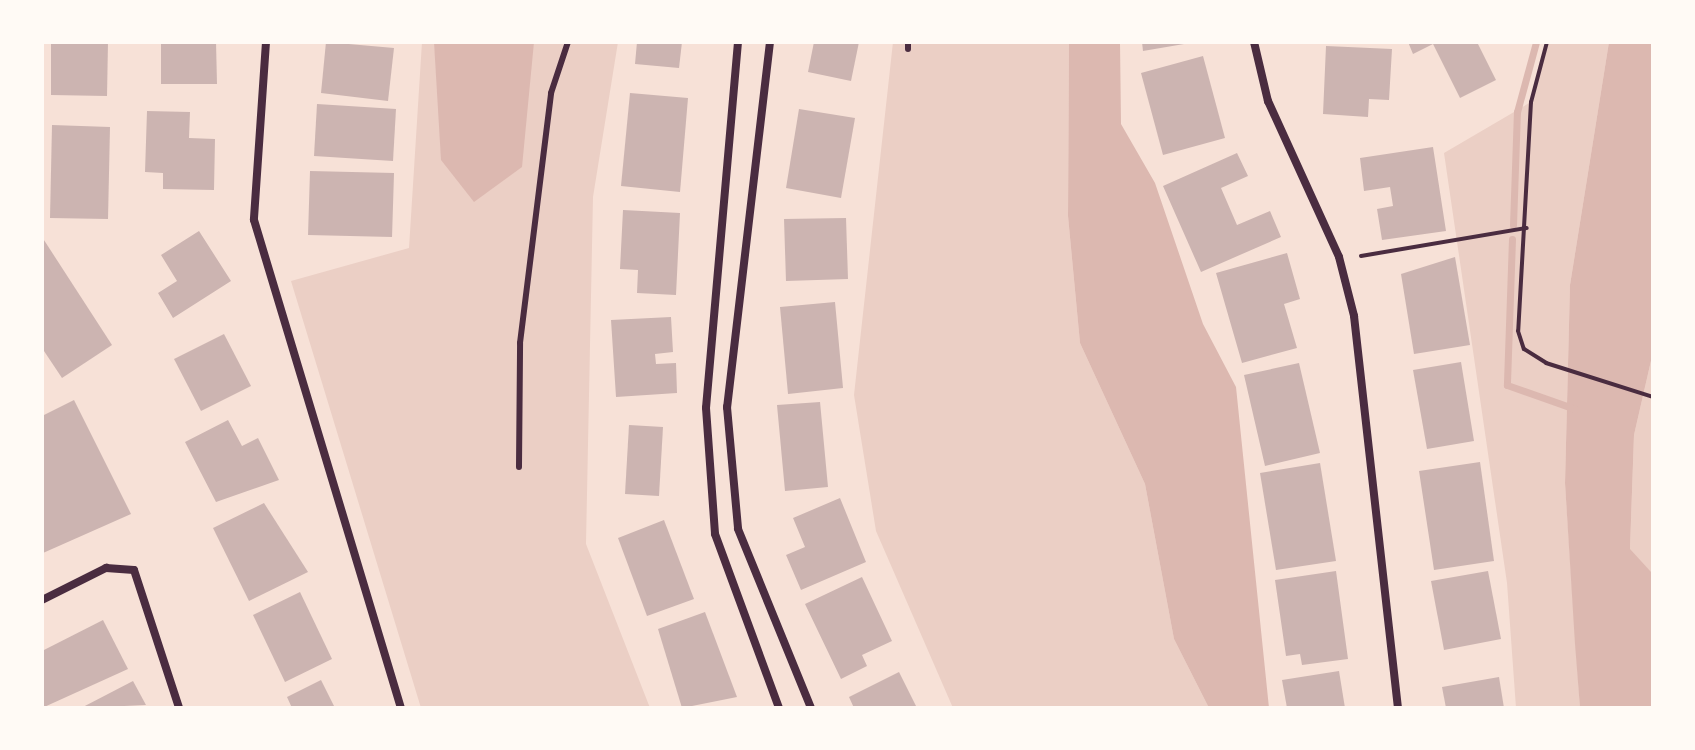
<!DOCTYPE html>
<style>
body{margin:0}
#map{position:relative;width:1695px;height:750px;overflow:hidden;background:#f7e1d7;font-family:Signika,sans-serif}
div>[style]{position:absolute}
.green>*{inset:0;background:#ebcfc5}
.water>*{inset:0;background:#dcb8b0}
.stream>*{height:7px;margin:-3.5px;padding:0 3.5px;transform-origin:3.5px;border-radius:3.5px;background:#dcb8b0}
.building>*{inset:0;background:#ccb4b1}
.path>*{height:4px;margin:-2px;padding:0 2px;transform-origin:2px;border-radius:2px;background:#4a2c40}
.service>*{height:6px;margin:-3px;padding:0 3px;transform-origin:3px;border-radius:3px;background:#4a2c40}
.minor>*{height:8px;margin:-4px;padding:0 4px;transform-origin:4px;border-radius:4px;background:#4a2c40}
span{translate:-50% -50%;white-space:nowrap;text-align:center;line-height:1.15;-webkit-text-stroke:6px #fffaf5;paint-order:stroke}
.frame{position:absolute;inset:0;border:44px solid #fffaf5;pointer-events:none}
</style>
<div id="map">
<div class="green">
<div style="clip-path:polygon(422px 42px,618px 42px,593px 197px,586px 544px,650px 708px,421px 708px,291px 281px,409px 248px)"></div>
<div style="clip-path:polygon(893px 42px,1069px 42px,1068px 216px,1080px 343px,1145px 484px,1174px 639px,1209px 708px,953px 708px,876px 531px,854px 395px)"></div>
<div style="clip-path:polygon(1549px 42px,1609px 42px,1570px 285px,1565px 483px,1580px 708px,1516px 708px,1507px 583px,1444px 153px,1531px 102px)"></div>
<div style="clip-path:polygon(1653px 352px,1653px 574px,1630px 550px,1634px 435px)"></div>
</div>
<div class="water">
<div style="clip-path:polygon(434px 42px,534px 42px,522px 167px,474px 202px,441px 160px)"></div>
<div style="clip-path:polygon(1069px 42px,1120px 42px,1121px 124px,1155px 183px,1203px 324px,1236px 387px,1269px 708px,1209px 708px,1174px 639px,1145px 484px,1080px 343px,1068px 216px)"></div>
<div style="clip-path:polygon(1609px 42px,1653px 42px,1653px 352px,1634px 435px,1630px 549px,1653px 574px,1653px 708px,1580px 708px,1575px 644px,1565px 483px,1570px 285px)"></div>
</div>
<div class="stream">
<div style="left:1513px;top:225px;width:113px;rotate:-88deg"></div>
<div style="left:1517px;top:112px;width:73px;rotate:-74.8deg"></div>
<div style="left:1512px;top:239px;width:146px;rotate:92deg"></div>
<div style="left:1507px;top:385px;width:72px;rotate:19.4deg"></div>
</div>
<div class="building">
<div style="clip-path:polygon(51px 42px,108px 42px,107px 96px,51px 95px)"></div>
<div style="clip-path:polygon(161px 42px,216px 42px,217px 84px,161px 84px)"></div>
<div style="clip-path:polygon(326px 42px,394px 48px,388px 101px,321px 93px)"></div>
<div style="clip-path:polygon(637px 42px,682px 42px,679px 68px,635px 64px)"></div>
<div style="clip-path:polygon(814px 42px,859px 42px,851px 81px,808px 72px)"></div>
<div style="clip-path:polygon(1142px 42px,1184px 42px,1184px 44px,1143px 51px)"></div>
<div style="clip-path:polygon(1408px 42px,1477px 42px,1496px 80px,1460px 98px,1433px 44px,1413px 54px)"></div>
<div style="clip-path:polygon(1326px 46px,1392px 49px,1389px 100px,1369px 99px,1368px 117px,1323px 114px)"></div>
<div style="clip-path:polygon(1203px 56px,1225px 138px,1163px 155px,1141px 73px)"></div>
<div style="clip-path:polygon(630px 93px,688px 98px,680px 192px,621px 186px)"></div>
<div style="clip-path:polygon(317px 104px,396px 109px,393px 161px,314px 156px)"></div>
<div style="clip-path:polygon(799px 109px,855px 118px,841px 198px,786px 188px)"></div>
<div style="clip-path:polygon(147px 111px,190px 112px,189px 138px,215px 139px,214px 190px,163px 189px,163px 173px,145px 172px)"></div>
<div style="clip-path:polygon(52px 125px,110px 127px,108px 219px,50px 218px)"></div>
<div style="clip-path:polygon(1433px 147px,1446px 231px,1382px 240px,1377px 209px,1393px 206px,1390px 187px,1364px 191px,1360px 158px)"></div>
<div style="clip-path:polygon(1237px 153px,1248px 176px,1221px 188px,1237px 225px,1270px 211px,1281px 237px,1201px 272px,1163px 186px)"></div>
<div style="clip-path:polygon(310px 171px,394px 173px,392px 237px,308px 235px)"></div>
<div style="clip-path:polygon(623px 210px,680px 213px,676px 295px,637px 293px,638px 270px,620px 269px)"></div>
<div style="clip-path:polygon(846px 218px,848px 279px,786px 281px,784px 219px)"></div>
<div style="clip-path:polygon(199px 231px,231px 281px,173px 318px,158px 293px,177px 281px,161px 255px)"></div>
<div style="clip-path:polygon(42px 237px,112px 345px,62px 378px,42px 348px)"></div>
<div style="clip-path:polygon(1287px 253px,1300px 299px,1284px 304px,1297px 348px,1242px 363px,1216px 273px)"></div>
<div style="clip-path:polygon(1455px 257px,1470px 345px,1414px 354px,1401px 274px)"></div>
<div style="clip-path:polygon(835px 302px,843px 388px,788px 394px,780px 307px)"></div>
<div style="clip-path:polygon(671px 317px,673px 352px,655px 354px,656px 364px,676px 363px,677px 393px,616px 397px,611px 320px)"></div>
<div style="clip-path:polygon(224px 334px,251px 386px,201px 411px,174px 359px)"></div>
<div style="clip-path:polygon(1461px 362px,1474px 441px,1427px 449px,1413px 370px)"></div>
<div style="clip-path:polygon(1299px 363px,1320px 453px,1265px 466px,1244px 375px)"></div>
<div style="clip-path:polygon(74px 400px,131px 514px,43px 553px,42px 416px)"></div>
<div style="clip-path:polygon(820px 402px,828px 487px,785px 491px,777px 405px)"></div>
<div style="clip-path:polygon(228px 420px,242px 446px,258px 438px,279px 480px,216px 502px,185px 442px)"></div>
<div style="clip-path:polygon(629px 425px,663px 427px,659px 496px,625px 494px)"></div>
<div style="clip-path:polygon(1480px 462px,1494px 561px,1434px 570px,1419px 471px)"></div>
<div style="clip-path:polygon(1320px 463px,1336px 561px,1276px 570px,1260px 473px)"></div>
<div style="clip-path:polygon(840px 498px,866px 562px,801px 590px,786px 555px,805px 547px,793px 518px)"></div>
<div style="clip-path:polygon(264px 503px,308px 572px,249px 601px,213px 528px)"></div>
<div style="clip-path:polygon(664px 520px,694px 599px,647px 616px,618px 538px)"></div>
<div style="clip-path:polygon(1336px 571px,1348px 659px,1302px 665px,1300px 654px,1286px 656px,1275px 580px)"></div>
<div style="clip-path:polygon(1488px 571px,1501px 639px,1444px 650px,1431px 581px)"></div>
<div style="clip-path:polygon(862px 577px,892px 641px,862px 655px,867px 666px,841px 679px,805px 604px)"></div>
<div style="clip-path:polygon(300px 592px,332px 659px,285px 682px,253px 615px)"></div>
<div style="clip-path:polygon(705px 612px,737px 697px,682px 708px,658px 629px)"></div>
<div style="clip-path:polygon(103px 620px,128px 669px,42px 708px,42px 651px)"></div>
<div style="clip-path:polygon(1339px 671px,1345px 708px,1287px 708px,1282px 680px)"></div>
<div style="clip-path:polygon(899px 672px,917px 708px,854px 708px,849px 697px)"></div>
<div style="clip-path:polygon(1499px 677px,1504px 708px,1446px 708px,1442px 687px)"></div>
<div style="clip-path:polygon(321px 680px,335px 708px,292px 708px,287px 697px)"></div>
<div style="clip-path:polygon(133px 681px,146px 705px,81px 708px)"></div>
</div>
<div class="path">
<div style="left:1547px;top:42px;width:62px;rotate:104.9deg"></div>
<div style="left:1531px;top:102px;width:229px;rotate:93.2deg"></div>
<div style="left:1518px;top:331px;width:19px;rotate:72deg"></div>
<div style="left:1524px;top:349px;width:26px;rotate:32deg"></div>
<div style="left:1546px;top:363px;width:112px;rotate:17.6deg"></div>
<div style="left:1361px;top:256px;width:168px;rotate:-9.6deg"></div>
</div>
<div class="service">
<div style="left:908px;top:49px;width:7px;rotate:-90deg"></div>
<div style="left:519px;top:467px;width:124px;rotate:-89.5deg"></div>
<div style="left:520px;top:343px;width:252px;rotate:-82.9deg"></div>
<div style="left:551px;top:93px;width:54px;rotate:-71.6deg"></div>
</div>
<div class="minor">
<div style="left:266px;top:42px;width:178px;rotate:93.9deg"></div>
<div style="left:254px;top:220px;width:510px;rotate:73.24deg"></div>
<div style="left:738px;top:42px;width:367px;rotate:95deg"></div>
<div style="left:706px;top:408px;width:126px;rotate:85.9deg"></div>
<div style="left:715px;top:534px;width:185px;rotate:69.8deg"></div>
<div style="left:770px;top:42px;width:368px;rotate:96.7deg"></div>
<div style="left:727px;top:407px;width:122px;rotate:84.8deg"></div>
<div style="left:738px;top:529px;width:193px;rotate:67.8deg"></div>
<div style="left:1254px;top:42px;width:61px;rotate:76.7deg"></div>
<div style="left:1268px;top:101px;width:171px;rotate:65.5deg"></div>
<div style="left:1339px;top:257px;width:61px;rotate:75.7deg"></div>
<div style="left:1354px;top:316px;width:394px;rotate:83.6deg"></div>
<div style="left:42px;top:600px;width:72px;rotate:-26.6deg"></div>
<div style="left:106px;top:568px;width:28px;rotate:4deg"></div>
<div style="left:134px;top:570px;width:145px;rotate:71.9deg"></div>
</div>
<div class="frame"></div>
</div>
